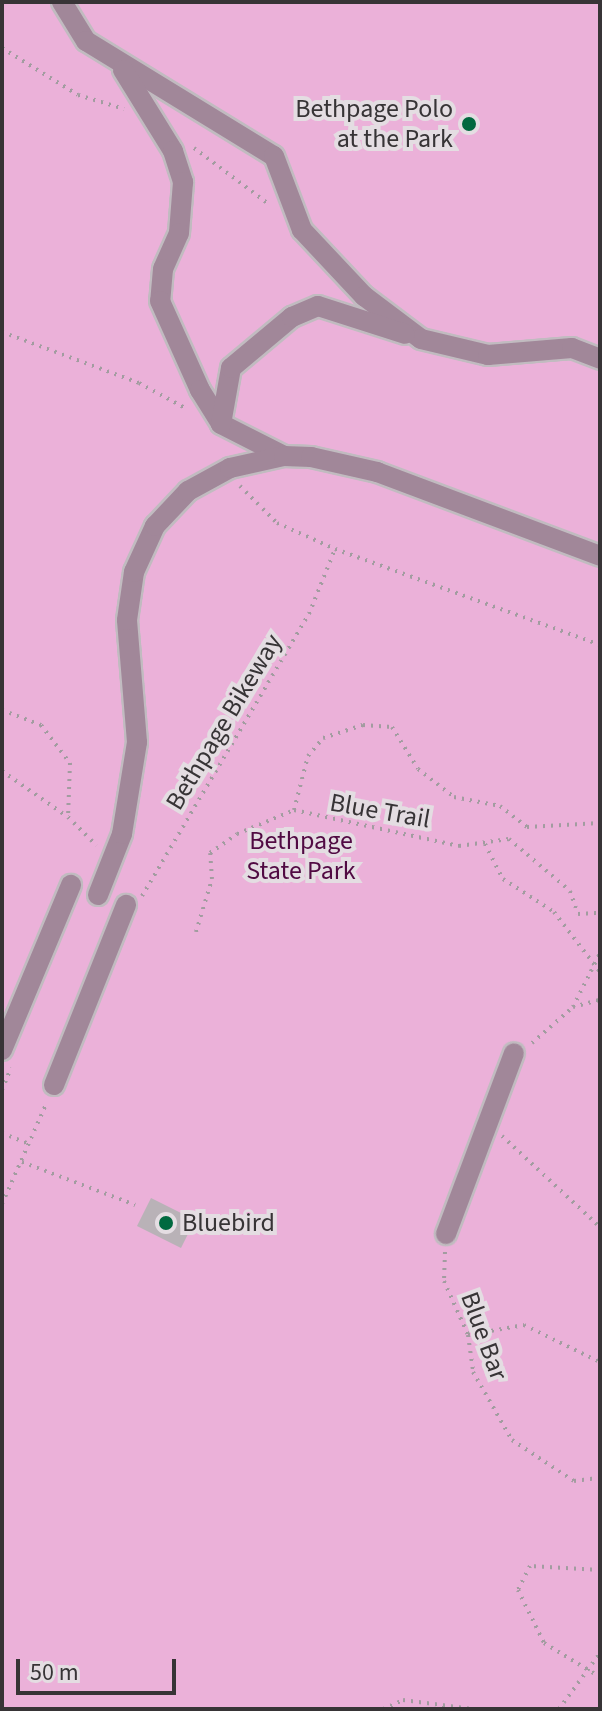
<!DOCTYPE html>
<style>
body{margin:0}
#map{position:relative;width:602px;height:1711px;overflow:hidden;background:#e4dde2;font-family:"Source Sans 3",sans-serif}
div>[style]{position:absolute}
.green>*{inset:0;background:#ebb1d9}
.building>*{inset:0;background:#b9b2b7}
.path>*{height:4px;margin-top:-2px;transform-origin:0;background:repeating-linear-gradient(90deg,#a29ca0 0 2px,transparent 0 8px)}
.roads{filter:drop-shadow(2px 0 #c1bbc0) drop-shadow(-2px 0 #c1bbc0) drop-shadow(0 2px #c1bbc0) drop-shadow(0 -2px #c1bbc0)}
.minor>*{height:20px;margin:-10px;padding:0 10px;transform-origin:10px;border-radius:10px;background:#a18799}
.dots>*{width:22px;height:22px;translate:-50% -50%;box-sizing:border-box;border:4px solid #e4dde2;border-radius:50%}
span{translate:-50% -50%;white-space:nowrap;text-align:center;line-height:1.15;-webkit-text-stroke:8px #e4dde2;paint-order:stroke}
.poi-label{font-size:26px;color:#373436}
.right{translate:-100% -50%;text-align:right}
.left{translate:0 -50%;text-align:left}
.street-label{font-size:26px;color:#373436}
.park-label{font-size:26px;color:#510a43}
.frame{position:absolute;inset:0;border:4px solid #373436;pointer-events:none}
.scale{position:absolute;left:16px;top:1659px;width:160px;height:36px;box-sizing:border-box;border:4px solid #373436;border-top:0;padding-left:10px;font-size:24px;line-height:28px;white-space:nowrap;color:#373436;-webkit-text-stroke:6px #e4dde2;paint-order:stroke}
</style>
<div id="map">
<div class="green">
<div style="clip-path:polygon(2px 2px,600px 2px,600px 1709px,2px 1709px)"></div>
</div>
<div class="building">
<div style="clip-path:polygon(151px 1198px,195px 1220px,181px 1248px,137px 1226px)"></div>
</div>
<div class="path">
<div style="left:2px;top:48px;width:89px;rotate:31.7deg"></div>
<div style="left:78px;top:95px;width:48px;rotate:16.9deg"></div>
<div style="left:194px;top:148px;width:95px;rotate:36.9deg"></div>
<div style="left:2px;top:332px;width:146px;rotate:20.4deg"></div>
<div style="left:139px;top:383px;width:52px;rotate:28.5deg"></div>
<div style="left:240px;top:486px;width:52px;rotate:45deg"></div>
<div style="left:277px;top:523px;width:64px;rotate:24.1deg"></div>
<div style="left:335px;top:549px;width:282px;rotate:19.9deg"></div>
<div style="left:2px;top:710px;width:42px;rotate:21deg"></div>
<div style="left:41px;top:725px;width:48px;rotate:52.7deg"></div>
<div style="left:70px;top:763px;width:54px;rotate:92.1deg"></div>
<div style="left:2px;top:771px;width:80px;rotate:34.9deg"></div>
<div style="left:68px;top:817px;width:40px;rotate:45deg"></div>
<div style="left:294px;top:810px;width:56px;rotate:-75.5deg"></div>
<div style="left:308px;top:756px;width:23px;rotate:-50deg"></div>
<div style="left:323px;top:738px;width:42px;rotate:-18deg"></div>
<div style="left:363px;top:725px;width:29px;rotate:4deg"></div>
<div style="left:392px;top:727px;width:49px;rotate:58.2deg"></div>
<div style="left:418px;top:769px;width:46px;rotate:37.9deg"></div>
<div style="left:454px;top:797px;width:47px;rotate:11.1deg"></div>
<div style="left:500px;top:806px;width:34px;rotate:38deg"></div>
<div style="left:527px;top:827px;width:73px;rotate:-3.1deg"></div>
<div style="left:485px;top:844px;width:39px;rotate:63deg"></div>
<div style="left:503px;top:879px;width:61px;rotate:32.9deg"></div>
<div style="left:554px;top:912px;width:76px;rotate:52.5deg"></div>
<div style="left:142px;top:896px;width:328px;rotate:-59.4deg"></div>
<div style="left:309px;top:614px;width:70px;rotate:-68.2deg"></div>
<div style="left:196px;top:932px;width:55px;rotate:-73.2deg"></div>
<div style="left:212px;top:879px;width:26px;rotate:-94deg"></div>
<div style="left:210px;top:853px;width:33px;rotate:-35deg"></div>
<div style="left:237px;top:834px;width:62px;rotate:-22.8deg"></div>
<div style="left:294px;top:810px;width:169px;rotate:12.3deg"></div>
<div style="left:459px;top:846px;width:50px;rotate:-8deg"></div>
<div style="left:509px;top:839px;width:80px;rotate:40.4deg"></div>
<div style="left:570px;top:891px;width:24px;rotate:71deg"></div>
<div style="left:578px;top:914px;width:22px;rotate:-3deg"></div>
<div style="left:573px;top:1007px;width:28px;rotate:-15deg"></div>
<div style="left:532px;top:1043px;width:55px;rotate:-41.3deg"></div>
<div style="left:573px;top:1007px;width:60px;rotate:-63.4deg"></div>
<div style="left:2px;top:1090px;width:24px;rotate:-68deg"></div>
<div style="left:2px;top:1133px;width:29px;rotate:22deg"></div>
<div style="left:502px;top:1136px;width:134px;rotate:42.9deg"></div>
<div style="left:22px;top:1162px;width:121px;rotate:20.8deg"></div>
<div style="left:2px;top:1204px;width:111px;rotate:-66.2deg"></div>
<div style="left:445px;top:1252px;width:29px;rotate:92deg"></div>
<div style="left:444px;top:1281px;width:59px;rotate:66deg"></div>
<div style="left:468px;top:1335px;width:37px;rotate:82deg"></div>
<div style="left:473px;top:1372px;width:78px;rotate:60.2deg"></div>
<div style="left:512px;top:1440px;width:74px;rotate:33.5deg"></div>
<div style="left:574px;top:1481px;width:26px;rotate:-7deg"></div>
<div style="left:468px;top:1335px;width:57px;rotate:-10.1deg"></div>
<div style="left:524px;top:1325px;width:85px;rotate:26deg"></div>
<div style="left:600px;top:1570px;width:70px;rotate:-176.7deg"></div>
<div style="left:530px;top:1566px;width:27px;rotate:117deg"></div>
<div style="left:518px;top:1590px;width:59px;rotate:63.9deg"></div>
<div style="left:544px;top:1643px;width:66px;rotate:31.3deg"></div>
<div style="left:383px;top:1709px;width:22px;rotate:-24deg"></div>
<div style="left:403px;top:1700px;width:70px;rotate:7.4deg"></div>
<div style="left:559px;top:1709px;width:69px;rotate:-53.8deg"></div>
</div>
<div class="roads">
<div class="minor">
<div style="left:62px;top:2px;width:46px;rotate:58.4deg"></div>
<div style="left:86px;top:41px;width:220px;rotate:31.5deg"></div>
<div style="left:274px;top:156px;width:79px;rotate:69.3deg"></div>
<div style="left:302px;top:230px;width:91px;rotate:46.8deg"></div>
<div style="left:364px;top:296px;width:71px;rotate:37deg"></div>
<div style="left:421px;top:339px;width:69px;rotate:13.4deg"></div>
<div style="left:488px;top:355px;width:84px;rotate:-4.8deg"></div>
<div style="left:572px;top:348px;width:30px;rotate:21deg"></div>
<div style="left:123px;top:70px;width:95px;rotate:58.3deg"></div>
<div style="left:173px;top:151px;width:33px;rotate:72deg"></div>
<div style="left:183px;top:182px;width:51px;rotate:94.5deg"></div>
<div style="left:179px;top:233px;width:39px;rotate:114deg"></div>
<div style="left:163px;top:269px;width:32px;rotate:95deg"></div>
<div style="left:160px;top:301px;width:98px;rotate:65.8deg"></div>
<div style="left:200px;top:390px;width:40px;rotate:58deg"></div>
<div style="left:284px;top:456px;width:71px;rotate:-153.1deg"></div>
<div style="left:221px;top:424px;width:57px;rotate:-79.9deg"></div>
<div style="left:231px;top:368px;width:80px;rotate:-39.9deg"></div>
<div style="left:292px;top:317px;width:28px;rotate:-23deg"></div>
<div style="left:318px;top:306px;width:91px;rotate:17.8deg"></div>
<div style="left:98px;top:895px;width:66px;rotate:-68.5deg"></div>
<div style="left:122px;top:834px;width:93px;rotate:-80.7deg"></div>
<div style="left:137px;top:742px;width:122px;rotate:-94.7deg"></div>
<div style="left:127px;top:620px;width:49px;rotate:-81.7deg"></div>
<div style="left:134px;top:572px;width:51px;rotate:-65.5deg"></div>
<div style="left:155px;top:526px;width:48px;rotate:-46.7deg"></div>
<div style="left:188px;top:491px;width:48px;rotate:-28.7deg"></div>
<div style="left:230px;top:468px;width:55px;rotate:-12.5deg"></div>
<div style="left:284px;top:456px;width:27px;rotate:2deg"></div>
<div style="left:311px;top:457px;width:68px;rotate:12.8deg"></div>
<div style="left:377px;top:472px;width:238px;rotate:20.6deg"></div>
<div style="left:2px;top:1050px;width:179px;rotate:-67.3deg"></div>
<div style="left:54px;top:1085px;width:194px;rotate:-68.2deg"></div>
<div style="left:446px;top:1234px;width:193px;rotate:-69.4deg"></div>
</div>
</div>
<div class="dots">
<div style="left:469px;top:124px;background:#00693f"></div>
<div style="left:166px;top:1223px;background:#00693f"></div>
</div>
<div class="poi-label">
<span class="right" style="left:453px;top:124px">Bethpage Polo<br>at the Park</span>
<span class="left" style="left:182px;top:1223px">Bluebird</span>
</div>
<div class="street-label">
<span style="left:224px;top:722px;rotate:-59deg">Bethpage Bikeway</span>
<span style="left:380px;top:811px;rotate:10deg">Blue Trail</span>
<span style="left:484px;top:1336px;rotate:70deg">Blue Bar</span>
</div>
<div class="park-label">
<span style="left:301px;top:856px">Bethpage<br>State Park</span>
</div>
<div class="frame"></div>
<div class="scale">50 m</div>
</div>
